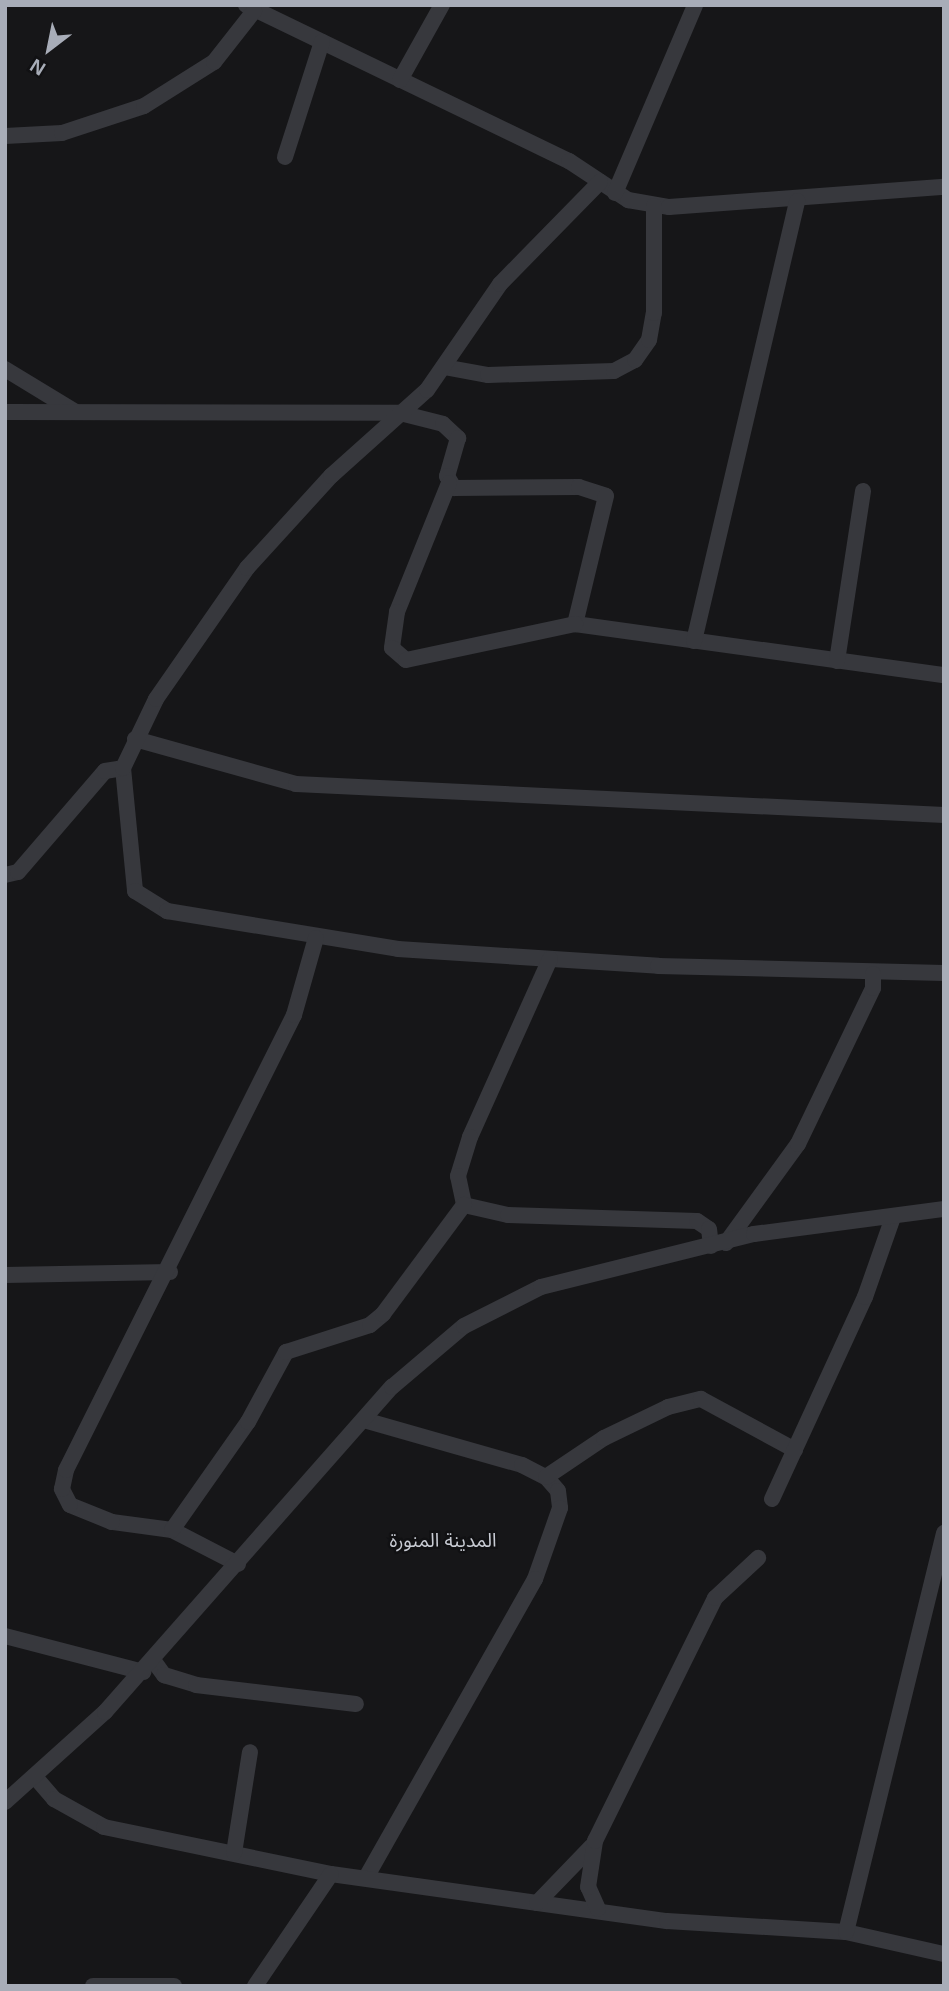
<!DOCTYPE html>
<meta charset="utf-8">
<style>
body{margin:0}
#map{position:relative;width:949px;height:1991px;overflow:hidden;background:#161618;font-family:Arial,"Noto Sans Arabic",sans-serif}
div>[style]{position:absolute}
.minor>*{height:16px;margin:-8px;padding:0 8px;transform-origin:8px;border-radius:8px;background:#37383d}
span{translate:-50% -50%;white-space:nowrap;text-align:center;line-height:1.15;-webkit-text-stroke:5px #111113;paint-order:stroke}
.neighbourhood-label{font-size:19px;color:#c9ccd4}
.frame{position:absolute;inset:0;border:7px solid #a8adb8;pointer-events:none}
.north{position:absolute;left:14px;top:14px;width:70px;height:70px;-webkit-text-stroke:5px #111113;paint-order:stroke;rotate:212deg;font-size:19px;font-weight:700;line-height:28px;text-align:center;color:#a8adb8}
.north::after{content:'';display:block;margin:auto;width:24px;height:32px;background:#a8adb8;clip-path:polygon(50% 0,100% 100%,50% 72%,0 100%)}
</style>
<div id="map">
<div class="minor">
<div style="left:246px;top:5px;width:359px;rotate:25.8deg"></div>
<div style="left:569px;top:161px;width:71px;rotate:33.5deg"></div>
<div style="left:628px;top:200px;width:42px;rotate:9.7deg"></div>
<div style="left:669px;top:207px;width:276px;rotate:-4.2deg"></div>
<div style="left:400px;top:80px;width:86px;rotate:-60.8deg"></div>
<div style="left:5px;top:136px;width:57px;rotate:-3deg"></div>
<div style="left:62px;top:133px;width:86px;rotate:-18.2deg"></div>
<div style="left:144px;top:106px;width:83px;rotate:-32.2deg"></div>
<div style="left:214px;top:62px;width:65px;rotate:-51.9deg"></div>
<div style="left:285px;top:157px;width:121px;rotate:-72.2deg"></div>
<div style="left:615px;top:193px;width:204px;rotate:-66.9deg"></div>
<div style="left:444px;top:367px;width:45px;rotate:10.3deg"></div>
<div style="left:488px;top:375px;width:126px;rotate:-1.8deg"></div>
<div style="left:614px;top:371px;width:24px;rotate:-28deg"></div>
<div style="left:635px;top:360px;width:24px;rotate:-55deg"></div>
<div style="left:649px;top:340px;width:27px;rotate:-80deg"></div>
<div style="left:654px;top:313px;width:107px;rotate:-90deg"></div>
<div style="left:5px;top:369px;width:81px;rotate:31.3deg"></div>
<div style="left:5px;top:412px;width:395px;rotate:0.1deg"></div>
<div style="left:400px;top:413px;width:44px;rotate:14.3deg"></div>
<div style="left:443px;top:424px;width:21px;rotate:43deg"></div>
<div style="left:458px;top:438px;width:40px;rotate:106deg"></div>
<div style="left:447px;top:476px;width:14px;rotate:60deg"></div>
<div style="left:454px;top:488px;width:125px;rotate:-0.5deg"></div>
<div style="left:579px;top:487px;width:28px;rotate:18deg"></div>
<div style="left:606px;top:496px;width:132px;rotate:103.6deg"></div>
<div style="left:575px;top:624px;width:373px;rotate:7.9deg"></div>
<div style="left:449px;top:483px;width:139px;rotate:112deg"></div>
<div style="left:397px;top:612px;width:36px;rotate:98deg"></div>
<div style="left:392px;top:648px;width:18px;rotate:41deg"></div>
<div style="left:406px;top:660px;width:173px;rotate:-12deg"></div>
<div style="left:694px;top:641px;width:452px;rotate:-76.8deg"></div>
<div style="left:837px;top:661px;width:172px;rotate:-81.3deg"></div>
<div style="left:135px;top:739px;width:167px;rotate:15.6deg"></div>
<div style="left:296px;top:784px;width:649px;rotate:2.74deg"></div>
<div style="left:123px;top:768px;width:124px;rotate:84.4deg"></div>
<div style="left:135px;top:891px;width:38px;rotate:32deg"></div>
<div style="left:167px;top:911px;width:234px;rotate:9.3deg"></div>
<div style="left:398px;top:949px;width:261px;rotate:3.7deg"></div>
<div style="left:658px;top:966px;width:286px;rotate:1.4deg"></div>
<div style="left:5px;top:875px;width:13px;rotate:-13deg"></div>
<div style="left:18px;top:872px;width:133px;rotate:-49.3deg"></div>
<div style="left:105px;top:771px;width:18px;rotate:-9deg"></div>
<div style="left:123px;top:768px;width:76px;rotate:-64.4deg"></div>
<div style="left:156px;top:699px;width:160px;rotate:-55.2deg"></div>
<div style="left:247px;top:568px;width:125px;rotate:-47.6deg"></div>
<div style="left:331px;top:476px;width:129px;rotate:-41.9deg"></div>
<div style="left:427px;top:390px;width:129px;rotate:-55.4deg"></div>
<div style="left:500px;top:284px;width:143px;rotate:-45.6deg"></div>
<div style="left:550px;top:959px;width:195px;rotate:114.2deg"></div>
<div style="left:470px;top:1137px;width:41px;rotate:107.1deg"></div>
<div style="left:458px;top:1176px;width:30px;rotate:78deg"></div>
<div style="left:464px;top:1205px;width:45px;rotate:12.8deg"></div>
<div style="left:508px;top:1215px;width:189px;rotate:1.8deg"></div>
<div style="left:697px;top:1221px;width:14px;rotate:34deg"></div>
<div style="left:709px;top:1229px;width:17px;rotate:83deg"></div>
<div style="left:726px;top:1243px;width:122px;rotate:-54deg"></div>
<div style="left:798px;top:1144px;width:173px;rotate:-64.3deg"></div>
<div style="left:873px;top:988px;width:14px;rotate:-90deg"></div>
<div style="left:5px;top:1275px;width:165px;rotate:-1deg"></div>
<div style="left:364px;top:1420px;width:164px;rotate:15.9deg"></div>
<div style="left:522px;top:1465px;width:27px;rotate:27deg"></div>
<div style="left:546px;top:1477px;width:18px;rotate:49deg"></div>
<div style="left:558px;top:1491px;width:17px;rotate:83deg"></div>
<div style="left:560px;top:1508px;width:75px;rotate:109.4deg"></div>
<div style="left:535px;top:1579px;width:343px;rotate:119.5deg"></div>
<div style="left:546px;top:1477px;width:70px;rotate:-33.9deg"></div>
<div style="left:604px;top:1438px;width:71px;rotate:-25.8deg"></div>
<div style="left:668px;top:1407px;width:34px;rotate:-14deg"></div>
<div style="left:701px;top:1399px;width:107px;rotate:28.5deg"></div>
<div style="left:772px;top:1499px;width:222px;rotate:-65.3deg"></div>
<div style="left:865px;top:1297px;width:85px;rotate:-70.7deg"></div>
<div style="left:172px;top:1530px;width:61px;rotate:-172.4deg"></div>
<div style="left:112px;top:1522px;width:45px;rotate:-158deg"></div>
<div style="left:70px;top:1505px;width:18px;rotate:-117deg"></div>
<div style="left:62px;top:1489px;width:19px;rotate:-78deg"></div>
<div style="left:66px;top:1470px;width:509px;rotate:-63.38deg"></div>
<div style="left:294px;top:1015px;width:80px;rotate:-74.1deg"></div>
<div style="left:238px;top:1564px;width:74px;rotate:-152.7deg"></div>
<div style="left:172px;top:1530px;width:132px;rotate:-54.9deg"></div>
<div style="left:248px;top:1422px;width:80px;rotate:-61.5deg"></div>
<div style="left:286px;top:1352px;width:88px;rotate:-17.8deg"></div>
<div style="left:370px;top:1325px;width:17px;rotate:-40deg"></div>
<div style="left:383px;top:1314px;width:136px;rotate:-53.4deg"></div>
<div style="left:5px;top:1636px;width:143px;rotate:14.6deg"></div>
<div style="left:153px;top:1660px;width:19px;rotate:54deg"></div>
<div style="left:164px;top:1675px;width:34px;rotate:17deg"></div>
<div style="left:196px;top:1685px;width:161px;rotate:6.8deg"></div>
<div style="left:36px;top:1778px;width:28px;rotate:49deg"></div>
<div style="left:54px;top:1799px;width:57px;rotate:29.2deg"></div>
<div style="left:104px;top:1827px;width:232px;rotate:11.7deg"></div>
<div style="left:331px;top:1874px;width:339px;rotate:8deg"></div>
<div style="left:667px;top:1921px;width:179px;rotate:3.5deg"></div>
<div style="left:846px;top:1932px;width:100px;rotate:12.7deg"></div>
<div style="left:5px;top:1802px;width:135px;rotate:-42deg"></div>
<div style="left:105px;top:1712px;width:434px;rotate:-48.6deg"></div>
<div style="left:392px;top:1387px;width:94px;rotate:-40.3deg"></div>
<div style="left:464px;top:1326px;width:86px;rotate:-26.9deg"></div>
<div style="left:541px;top:1287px;width:219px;rotate:-14deg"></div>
<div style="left:754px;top:1234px;width:192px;rotate:-7.5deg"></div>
<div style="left:234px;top:1853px;width:102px;rotate:-81deg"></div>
<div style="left:537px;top:1903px;width:79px;rotate:-46deg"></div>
<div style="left:598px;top:1909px;width:24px;rotate:-114deg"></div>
<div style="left:588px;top:1887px;width:47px;rotate:-81.3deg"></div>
<div style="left:595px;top:1841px;width:271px;rotate:-63.7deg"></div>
<div style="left:715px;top:1598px;width:59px;rotate:-42.9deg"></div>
<div style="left:846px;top:1932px;width:411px;rotate:-76.2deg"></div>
<div style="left:93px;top:1986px;width:81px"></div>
<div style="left:255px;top:1986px;width:135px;rotate:-55.8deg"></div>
</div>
<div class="neighbourhood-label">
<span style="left:443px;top:1541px">المدينة المنورة</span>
</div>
<div class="frame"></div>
<div class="north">N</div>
</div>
